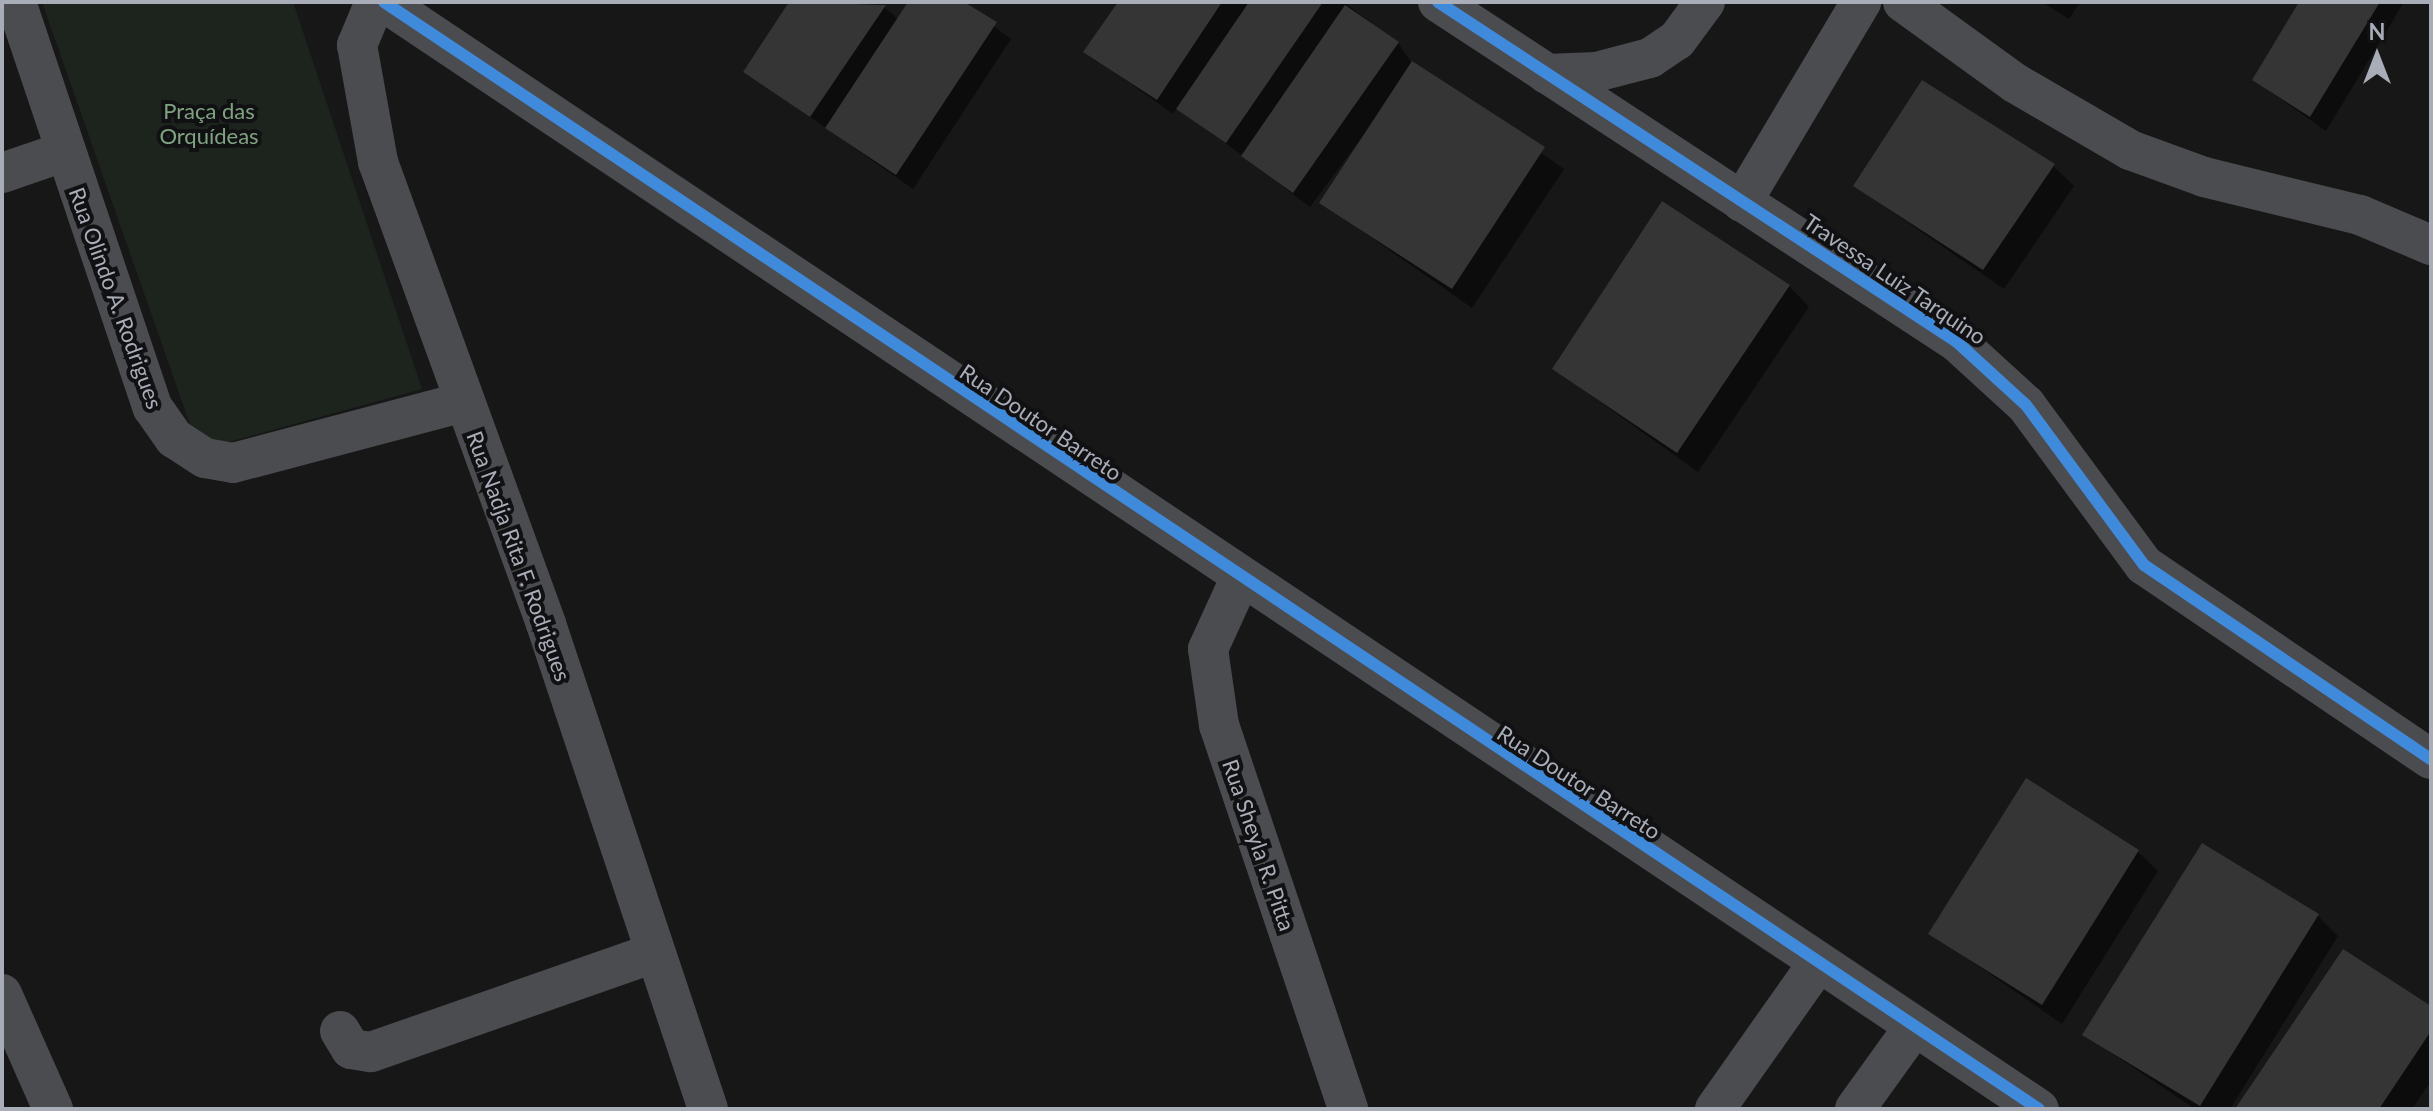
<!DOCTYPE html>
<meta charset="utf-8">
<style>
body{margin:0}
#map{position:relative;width:2433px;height:1111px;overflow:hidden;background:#171717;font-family:Lato,sans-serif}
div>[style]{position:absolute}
.green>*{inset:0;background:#1d241e}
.shadow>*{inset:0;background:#0007}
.building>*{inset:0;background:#353536}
.minor>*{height:40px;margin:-20px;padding:0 20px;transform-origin:20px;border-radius:20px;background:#4b4c50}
.cycleway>*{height:12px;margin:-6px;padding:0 6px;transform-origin:6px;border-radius:6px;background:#408adc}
span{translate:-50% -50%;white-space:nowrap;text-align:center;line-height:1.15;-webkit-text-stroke:8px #111113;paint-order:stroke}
.park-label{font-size:22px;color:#7fa381}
.street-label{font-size:22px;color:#a8adb8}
.frame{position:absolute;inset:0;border:4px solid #a8adb8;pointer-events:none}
.north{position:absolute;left:2337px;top:16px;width:80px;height:80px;-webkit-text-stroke:6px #111113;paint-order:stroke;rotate:0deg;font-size:22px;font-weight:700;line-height:32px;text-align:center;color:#a8adb8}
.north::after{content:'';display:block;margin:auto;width:28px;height:36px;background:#a8adb8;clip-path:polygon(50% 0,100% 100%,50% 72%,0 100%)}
</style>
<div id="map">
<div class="green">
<div style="clip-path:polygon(42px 2px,293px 2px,422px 389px,199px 450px)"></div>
</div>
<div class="shadow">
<div style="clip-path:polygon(791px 2px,878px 2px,899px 20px,911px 2px,961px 2px,1011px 39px,913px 189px,746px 72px)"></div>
<div style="clip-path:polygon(1120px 2px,1344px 2px,1398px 43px,1411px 62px,1564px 169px,1472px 308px,1322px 203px,1388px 102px,1310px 207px,1178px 107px,1173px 114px,1086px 52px)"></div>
<div style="clip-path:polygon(2042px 2px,2080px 2px,2069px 19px)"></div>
<div style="clip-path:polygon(2301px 2px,2404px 2px,2326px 131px,2254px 80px)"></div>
<div style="clip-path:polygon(2053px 166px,2074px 186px,2004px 289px,1855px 186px)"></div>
<div style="clip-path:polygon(1789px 286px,1809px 307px,1698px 472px,1554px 369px)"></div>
<div style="clip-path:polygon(2137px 851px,2158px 871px,2062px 1024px,1931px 933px)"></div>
<div style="clip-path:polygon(2318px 916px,2338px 936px,2230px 1109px,2195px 1109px,2085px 1035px)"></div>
<div style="clip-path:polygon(2431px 1008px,2431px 1081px,2412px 1109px,2237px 1109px)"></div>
</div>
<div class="building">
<div style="clip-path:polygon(789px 2px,886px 5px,810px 117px,743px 72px)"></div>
<div style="clip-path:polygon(908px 2px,964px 2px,997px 22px,896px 175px,825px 128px)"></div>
<div style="clip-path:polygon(1118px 2px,1222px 2px,1157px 100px,1083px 52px)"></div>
<div style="clip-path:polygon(1249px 2px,1323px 2px,1226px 143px,1176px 109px)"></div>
<div style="clip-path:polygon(2299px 2px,2380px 2px,2310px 117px,2252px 80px)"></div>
<div style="clip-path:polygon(1345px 5px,1399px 42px,1293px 193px,1241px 156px)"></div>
<div style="clip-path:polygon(1412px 61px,1545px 147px,1452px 289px,1319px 203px)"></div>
<div style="clip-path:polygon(1922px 80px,2055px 164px,1983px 270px,1853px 186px)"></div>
<div style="clip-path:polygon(1662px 201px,1790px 285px,1677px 453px,1552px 369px)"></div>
<div style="clip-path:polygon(2026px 778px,2139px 850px,2042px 1005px,1928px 934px)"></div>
<div style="clip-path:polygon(2202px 843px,2319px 914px,2200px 1106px,2082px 1035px)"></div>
<div style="clip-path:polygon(2343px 949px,2431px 1006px,2431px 1031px,2379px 1109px,2235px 1109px)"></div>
</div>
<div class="minor">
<div style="left:16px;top:2px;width:428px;rotate:71.4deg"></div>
<div style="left:153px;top:408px;width:37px;rotate:55deg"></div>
<div style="left:174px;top:438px;width:37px;rotate:33deg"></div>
<div style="left:205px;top:458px;width:28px;rotate:10deg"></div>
<div style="left:233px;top:463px;width:239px;rotate:-14.8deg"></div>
<div style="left:375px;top:2px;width:47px;rotate:112.7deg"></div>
<div style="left:357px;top:45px;width:119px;rotate:79.8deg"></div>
<div style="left:378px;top:162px;width:492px;rotate:70deg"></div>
<div style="left:546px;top:624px;width:511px;rotate:71.53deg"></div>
<div style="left:384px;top:2px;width:1991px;rotate:33.78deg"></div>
<div style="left:1438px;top:2px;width:620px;rotate:33.23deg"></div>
<div style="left:1957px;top:342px;width:93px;rotate:42.4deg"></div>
<div style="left:2026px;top:405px;width:199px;rotate:53.6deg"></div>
<div style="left:2144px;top:565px;width:346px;rotate:34.1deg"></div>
<div style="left:1903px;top:2px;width:138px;rotate:35.9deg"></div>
<div style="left:2015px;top:83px;width:133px;rotate:30.2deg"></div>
<div style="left:2130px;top:150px;width:79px;rotate:20deg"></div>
<div style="left:2204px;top:177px;width:161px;rotate:13.7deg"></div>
<div style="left:2360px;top:215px;width:77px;rotate:22.9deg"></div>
<div style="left:1547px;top:74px;width:49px;rotate:-2.3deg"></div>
<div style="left:1596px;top:72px;width:56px;rotate:-14.5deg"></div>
<div style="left:1650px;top:58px;width:32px;rotate:-34deg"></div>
<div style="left:1677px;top:40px;width:47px;rotate:-53.6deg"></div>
<div style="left:2px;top:173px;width:65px;rotate:-19deg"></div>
<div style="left:1742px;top:202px;width:233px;rotate:-59.2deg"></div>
<div style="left:1239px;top:581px;width:75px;rotate:114.5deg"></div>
<div style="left:1208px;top:649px;width:77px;rotate:81.8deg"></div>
<div style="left:1219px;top:725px;width:405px;rotate:71.4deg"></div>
<div style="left:2px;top:994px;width:126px;rotate:66.1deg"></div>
<div style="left:340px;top:1031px;width:21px;rotate:59deg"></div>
<div style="left:351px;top:1049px;width:20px;rotate:9deg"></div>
<div style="left:371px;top:1052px;width:300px;rotate:-19.3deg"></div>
<div style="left:1715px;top:1109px;width:179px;rotate:-54.8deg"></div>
<div style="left:1855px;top:1109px;width:101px;rotate:-54.3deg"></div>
</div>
<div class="cycleway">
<div style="left:384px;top:2px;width:1991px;rotate:33.78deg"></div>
<div style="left:1438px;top:2px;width:620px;rotate:33.23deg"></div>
<div style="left:1957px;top:342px;width:93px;rotate:42.4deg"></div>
<div style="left:2026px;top:405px;width:199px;rotate:53.6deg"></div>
<div style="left:2144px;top:565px;width:346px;rotate:34.1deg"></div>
</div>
<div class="park-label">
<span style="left:209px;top:123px">Praça das<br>Orquídeas</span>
</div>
<div class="street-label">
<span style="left:1895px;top:279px;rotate:34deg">Travessa Luiz Tarquino</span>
<span style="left:116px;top:298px;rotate:70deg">Rua Olindo A. Rodrigues</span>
<span style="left:1041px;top:422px;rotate:34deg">Rua Doutor Barreto</span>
<span style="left:519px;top:556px;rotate:70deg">Rua Nadja Rita F. Rodrigues</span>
<span style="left:1579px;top:782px;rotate:33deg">Rua Doutor Barreto</span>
<span style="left:1259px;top:845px;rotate:71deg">Rua Sheyla R. Pitta</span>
</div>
<div class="frame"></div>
<div class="north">N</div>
</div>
